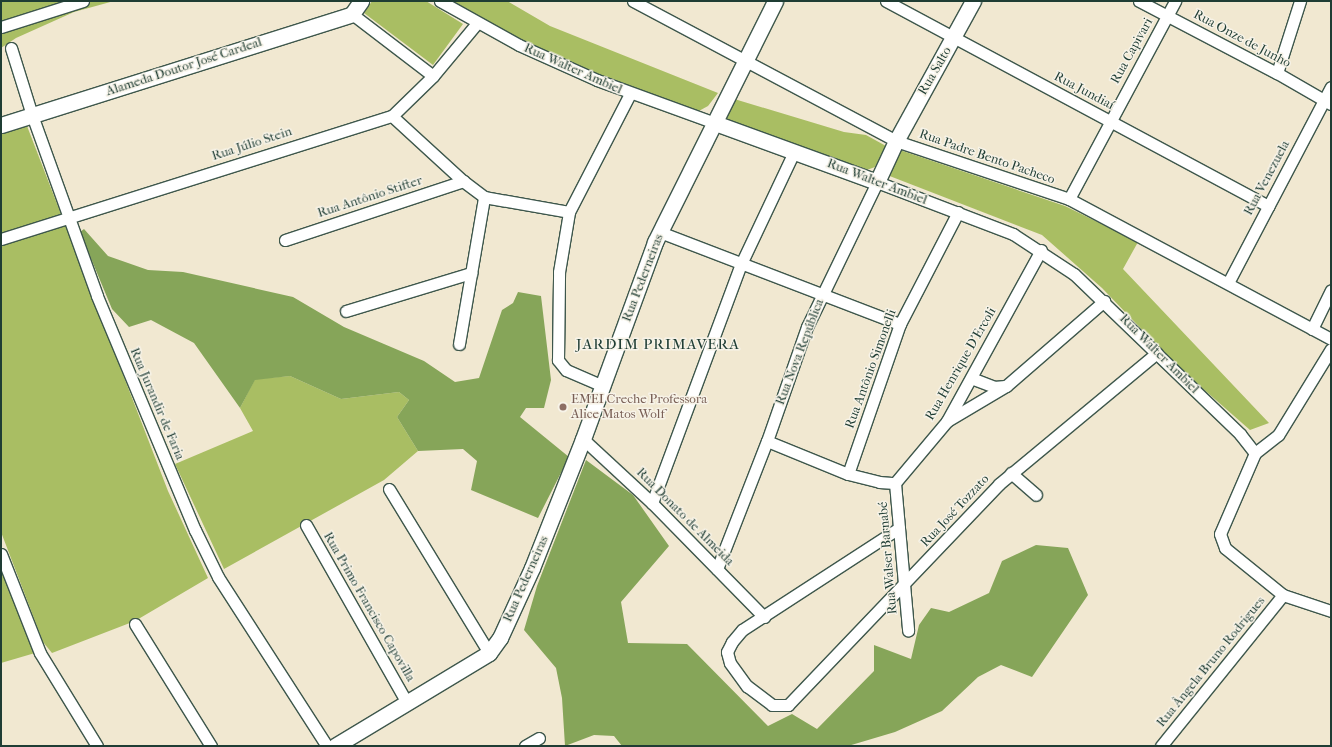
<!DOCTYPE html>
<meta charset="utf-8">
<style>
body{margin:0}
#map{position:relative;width:1332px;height:747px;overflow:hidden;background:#f1e8d1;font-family:"IM FELL French Canon",serif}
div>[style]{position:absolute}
.green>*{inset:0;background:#a9be63}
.forest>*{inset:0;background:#86a559}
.roads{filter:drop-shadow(1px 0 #3e574c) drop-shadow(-1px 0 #3e574c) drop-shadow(0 1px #3e574c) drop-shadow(0 -1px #3e574c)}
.street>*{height:11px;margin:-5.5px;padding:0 5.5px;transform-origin:5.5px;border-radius:5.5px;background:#fff}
.secondary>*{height:15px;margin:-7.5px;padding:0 7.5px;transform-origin:7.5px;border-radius:7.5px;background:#fff}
.dots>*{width:11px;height:11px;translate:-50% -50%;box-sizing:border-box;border:2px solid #f7f3e8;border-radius:50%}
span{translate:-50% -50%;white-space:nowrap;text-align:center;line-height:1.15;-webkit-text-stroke:3px #f7f3e8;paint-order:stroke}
.street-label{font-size:13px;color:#1f3d34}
.education-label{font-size:13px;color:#785e54}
.left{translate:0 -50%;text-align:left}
.quarter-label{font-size:15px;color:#1f3d34;letter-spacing:1px}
.frame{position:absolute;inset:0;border:2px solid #1f3d34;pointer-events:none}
</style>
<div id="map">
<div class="green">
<div style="clip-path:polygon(1px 1px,114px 1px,74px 12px,16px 38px,1px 48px)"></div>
<div style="clip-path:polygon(372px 1px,426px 1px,463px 24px,433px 65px,364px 13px)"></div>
<div style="clip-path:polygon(448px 1px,507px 1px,550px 26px,718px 93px,708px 106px,697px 112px,675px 106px,528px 46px)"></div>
<div style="clip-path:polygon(731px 98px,844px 132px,866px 135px,886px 146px,875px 167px,864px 171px,728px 122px,724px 115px)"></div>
<div style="clip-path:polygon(27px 126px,168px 491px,208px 578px,135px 621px,52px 653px,43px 642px,1px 532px,1px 134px)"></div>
<div style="clip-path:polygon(897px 149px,1065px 206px,1138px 242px,1123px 269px,1269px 423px,1250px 430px,1176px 365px,1102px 288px,1042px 235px,887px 175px)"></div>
<div style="clip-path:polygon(290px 376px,341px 399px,399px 392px,409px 400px,397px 417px,418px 451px,384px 480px,224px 569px,175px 464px,253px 431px,240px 408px,255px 379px)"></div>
<div style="clip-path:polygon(1px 559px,35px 653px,1px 663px)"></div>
</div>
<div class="forest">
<div style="clip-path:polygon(84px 229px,108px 256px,148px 270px,183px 272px,293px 297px,344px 327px,424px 361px,455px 382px,479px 378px,502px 310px,513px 303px,518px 292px,541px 296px,551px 380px,544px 408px,526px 408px,520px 417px,569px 457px,538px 518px,471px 490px,477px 461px,463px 449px,418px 451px,397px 417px,409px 400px,399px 392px,341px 399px,290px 376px,255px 380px,240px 408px,194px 343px,151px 320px,129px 327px,112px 309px,80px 232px)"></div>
<div style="clip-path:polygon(586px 460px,633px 495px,669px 546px,621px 602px,628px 643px,687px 644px,768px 726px,792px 714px,817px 729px,874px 671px,874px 645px,911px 659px,919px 625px,931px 608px,949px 612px,989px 593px,1002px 561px,1036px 545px,1068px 548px,1088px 595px,1032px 677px,1001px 665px,978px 677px,942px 711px,895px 732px,848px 746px,622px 746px,614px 736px,594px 735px,565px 746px,562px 698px,556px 668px,524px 630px,537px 586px)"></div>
</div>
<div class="roads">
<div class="street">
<div style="left:440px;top:1px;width:90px;rotate:29.1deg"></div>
<div style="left:519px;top:45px;width:85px;rotate:24.2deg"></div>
<div style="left:597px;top:80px;width:126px;rotate:20deg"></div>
<div style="left:633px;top:1px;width:298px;rotate:28deg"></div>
<div style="left:896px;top:141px;width:182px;rotate:18.5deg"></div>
<div style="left:1069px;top:199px;width:297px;rotate:28.1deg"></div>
<div style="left:886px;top:1px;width:434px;rotate:28.2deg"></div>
<div style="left:1139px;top:1px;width:156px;rotate:27.6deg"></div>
<div style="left:1277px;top:73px;width:62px;rotate:29.9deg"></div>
<div style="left:352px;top:14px;width:102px;rotate:37.4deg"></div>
<div style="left:1px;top:27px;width:86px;rotate:-17.6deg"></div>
<div style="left:11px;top:48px;width:70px;rotate:72.6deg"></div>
<div style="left:32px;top:115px;width:192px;rotate:70.2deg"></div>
<div style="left:97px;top:296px;width:254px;rotate:67.3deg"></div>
<div style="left:195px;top:530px;width:52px;rotate:63.9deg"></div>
<div style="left:218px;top:577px;width:201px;rotate:57.2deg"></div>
<div style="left:1277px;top:73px;width:76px;rotate:-72.3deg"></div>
<div style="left:392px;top:116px;width:96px;rotate:42.5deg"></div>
<div style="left:463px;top:181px;width:26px;rotate:37deg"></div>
<div style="left:484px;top:197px;width:86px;rotate:10deg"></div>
<div style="left:1069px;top:199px;width:225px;rotate:-61.8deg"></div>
<div style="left:660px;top:232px;width:257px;rotate:21deg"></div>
<div style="left:1px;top:239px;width:410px;rotate:-17.5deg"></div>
<div style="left:392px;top:116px;width:57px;rotate:-44.3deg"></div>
<div style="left:433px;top:76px;width:69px;rotate:-50.3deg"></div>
<div style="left:285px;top:240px;width:188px;rotate:-18.3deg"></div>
<div style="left:1228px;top:283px;width:221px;rotate:-62.3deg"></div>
<div style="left:346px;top:311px;width:131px;rotate:-16.9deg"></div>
<div style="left:1312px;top:329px;width:43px;rotate:-64deg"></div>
<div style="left:459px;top:344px;width:149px;rotate:-80.3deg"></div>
<div style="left:1331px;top:349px;width:101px;rotate:121.6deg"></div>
<div style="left:1278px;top:435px;width:29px;rotate:142deg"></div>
<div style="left:1255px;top:453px;width:88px;rotate:113.4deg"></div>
<div style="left:1220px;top:534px;width:15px;rotate:70deg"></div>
<div style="left:1225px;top:548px;width:75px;rotate:39deg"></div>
<div style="left:1283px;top:595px;width:51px;rotate:18.4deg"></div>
<div style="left:971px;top:378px;width:25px;rotate:21deg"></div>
<div style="left:994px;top:387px;width:11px;rotate:-5deg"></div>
<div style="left:603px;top:386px;width:40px;rotate:-156.6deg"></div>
<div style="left:566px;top:370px;width:13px;rotate:-129deg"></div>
<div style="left:558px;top:360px;width:88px;rotate:-89.3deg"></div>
<div style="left:559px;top:272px;width:61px;rotate:-80.5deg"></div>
<div style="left:569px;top:212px;width:133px;rotate:-62.7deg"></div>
<div style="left:947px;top:421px;width:69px;rotate:-30.7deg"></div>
<div style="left:1006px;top:386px;width:130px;rotate:-40.9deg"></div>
<div style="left:583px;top:439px;width:94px;rotate:42.8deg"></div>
<div style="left:652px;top:503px;width:160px;rotate:45.5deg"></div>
<div style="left:767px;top:441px;width:87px;rotate:22.2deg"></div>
<div style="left:848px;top:474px;width:32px;rotate:14deg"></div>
<div style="left:879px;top:482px;width:16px;rotate:4deg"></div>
<div style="left:1011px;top:473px;width:33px;rotate:41deg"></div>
<div style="left:848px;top:474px;width:159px;rotate:-70.9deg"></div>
<div style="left:900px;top:324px;width:126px;rotate:-62.6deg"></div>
<div style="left:895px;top:483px;width:81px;rotate:-50deg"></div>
<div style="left:947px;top:421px;width:195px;rotate:-61.2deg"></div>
<div style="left:895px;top:483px;width:148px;rotate:84.9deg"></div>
<div style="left:389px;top:489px;width:192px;rotate:58.6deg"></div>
<div style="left:652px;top:503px;width:255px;rotate:-69.6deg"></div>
<div style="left:741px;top:264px;width:124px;rotate:-64.7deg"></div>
<div style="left:306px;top:525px;width:205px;rotate:60.4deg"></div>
<div style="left:899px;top:528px;width:187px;rotate:147deg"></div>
<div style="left:742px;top:630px;width:16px;rotate:130deg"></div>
<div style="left:732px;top:642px;width:11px;rotate:117deg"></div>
<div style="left:727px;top:652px;width:11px;rotate:75deg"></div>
<div style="left:730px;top:663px;width:29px;rotate:54deg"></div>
<div style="left:747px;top:686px;width:31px;rotate:37deg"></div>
<div style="left:772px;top:705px;width:16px"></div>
<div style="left:788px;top:705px;width:306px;rotate:-46.3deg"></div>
<div style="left:999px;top:484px;width:205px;rotate:-39.7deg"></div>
<div style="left:1px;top:554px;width:106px;rotate:68.5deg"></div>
<div style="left:40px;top:653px;width:109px;rotate:58.5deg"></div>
<div style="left:717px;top:569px;width:137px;rotate:-68.7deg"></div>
<div style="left:767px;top:441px;width:121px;rotate:-70.7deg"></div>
<div style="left:807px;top:327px;width:161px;rotate:-64.2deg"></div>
<div style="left:877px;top:182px;width:146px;rotate:20.9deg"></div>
<div style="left:1013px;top:234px;width:73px;rotate:33.3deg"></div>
<div style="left:1074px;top:274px;width:231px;rotate:43.9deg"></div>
<div style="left:1240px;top:434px;width:24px;rotate:52deg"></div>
<div style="left:135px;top:624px;width:144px;rotate:58.1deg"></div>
<div style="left:525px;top:746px;width:16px;rotate:-30deg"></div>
<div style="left:1161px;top:746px;width:194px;rotate:-51.1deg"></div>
</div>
<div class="secondary">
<div style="left:715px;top:123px;width:172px;rotate:20deg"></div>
<div style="left:877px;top:182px;width:45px;rotate:-65.1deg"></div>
<div style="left:896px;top:141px;width:160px;rotate:-61.2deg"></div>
<div style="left:1px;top:125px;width:368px;rotate:-17.5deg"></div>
<div style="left:352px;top:14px;width:16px;rotate:-55deg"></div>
<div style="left:335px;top:746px;width:180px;rotate:-31.1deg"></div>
<div style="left:489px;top:653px;width:19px;rotate:-54deg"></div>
<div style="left:500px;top:638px;width:77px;rotate:-65.4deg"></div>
<div style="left:532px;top:568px;width:139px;rotate:-68.4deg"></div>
<div style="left:583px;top:439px;width:210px;rotate:-69.9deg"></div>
<div style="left:655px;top:242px;width:269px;rotate:-63.5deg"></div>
</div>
</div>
<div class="dots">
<div style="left:563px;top:407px;background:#8d6e63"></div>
</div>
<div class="street-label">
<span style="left:1242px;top:39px;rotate:28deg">Rua Onze de Junho</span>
<span style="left:1132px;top:51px;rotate:-61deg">Rua Capivari</span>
<span style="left:184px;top:67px;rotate:-18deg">Alameda Doutor José Cardeal</span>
<span style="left:573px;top:69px;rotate:24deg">Rua Walter Ambiel</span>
<span style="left:935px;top:71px;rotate:-60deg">Rua Salto</span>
<span style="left:1084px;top:91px;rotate:28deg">Rua Jundiaí</span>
<span style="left:252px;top:144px;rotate:-18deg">Rua Júlio Stein</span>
<span style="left:987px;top:157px;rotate:19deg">Rua Padre Bento Pacheco</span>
<span style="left:1267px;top:178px;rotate:-62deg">Rua Venezuela</span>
<span style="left:877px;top:182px;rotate:21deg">Rua Walter Ambiel</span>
<span style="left:370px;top:197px;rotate:-18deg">Rua Antônio Stifter</span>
<span style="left:643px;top:278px;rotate:-69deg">Rua Pederneiras</span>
<span style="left:800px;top:352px;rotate:-69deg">Rua Nova República</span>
<span style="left:1159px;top:354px;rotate:45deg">Rua Walter Ambiel</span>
<span style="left:961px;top:364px;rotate:-60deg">Rua Henrique D'Ercoli</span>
<span style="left:871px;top:369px;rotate:-70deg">Rua Antônio Simonelli</span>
<span style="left:157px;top:404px;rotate:67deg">Rua Jurandir de Faria</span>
<span style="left:955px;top:511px;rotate:-47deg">Rua José Tozzato</span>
<span style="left:685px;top:517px;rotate:45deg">Rua Donato de Almeida</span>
<span style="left:888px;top:558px;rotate:-95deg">Rua Walser Barnabé</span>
<span style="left:526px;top:579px;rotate:-66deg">Rua Pederneiras</span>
<span style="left:369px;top:607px;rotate:60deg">Rua Primo Francisco Capovilla</span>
<span style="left:1211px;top:662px;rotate:-51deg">Rua Ângela Bruno Rodrigues</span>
</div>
<div class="education-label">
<span class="left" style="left:571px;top:407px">EMEI Creche Professora<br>Alice Matos Wolf</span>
</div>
<div class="quarter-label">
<span style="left:658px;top:345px">JARDIM PRIMAVERA</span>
</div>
<div class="frame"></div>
</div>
